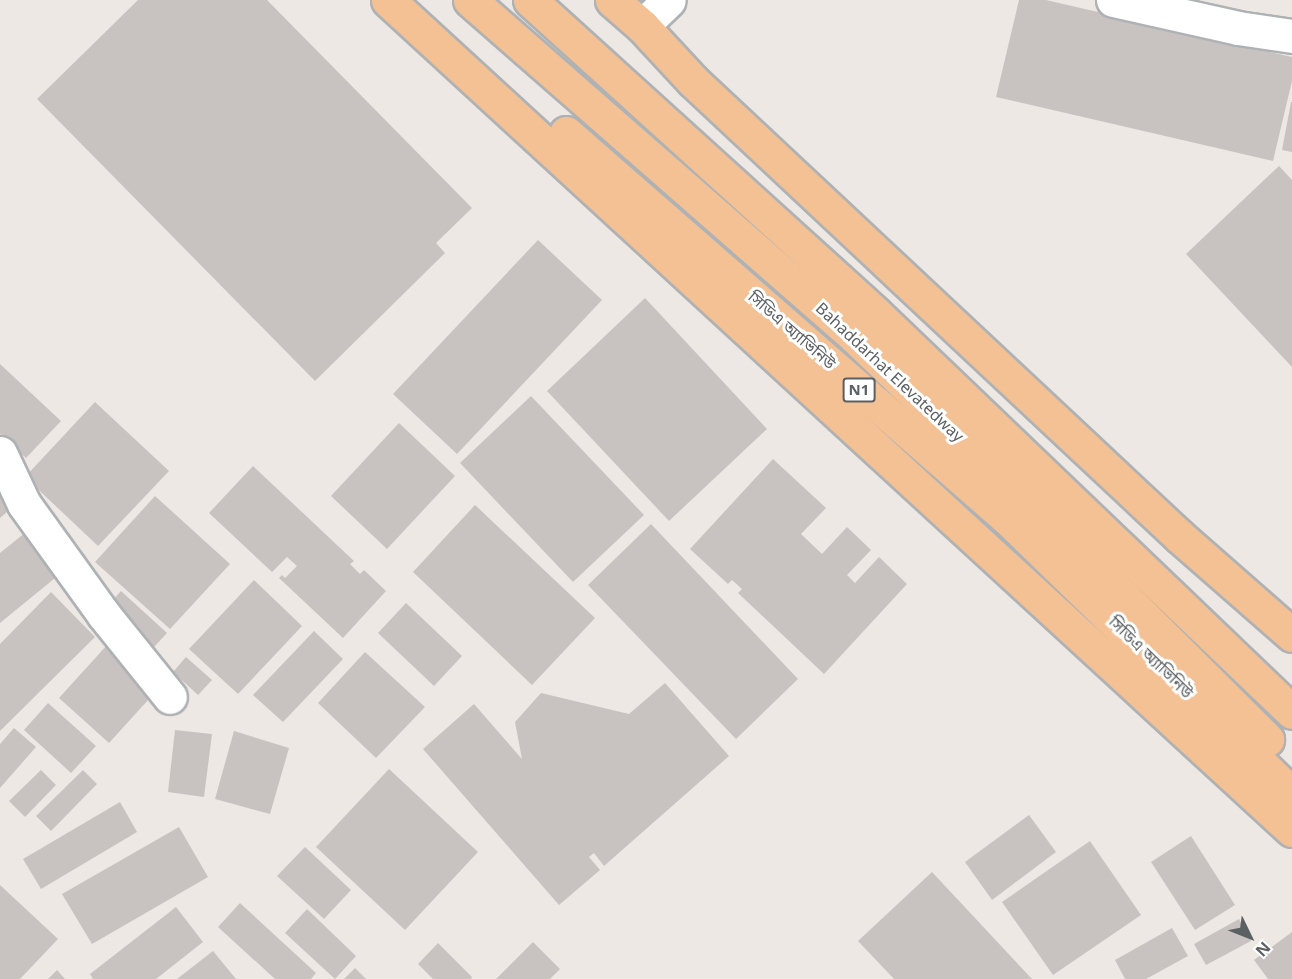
<!DOCTYPE html>
<meta charset="utf-8">
<style>
body{margin:0}
#map{position:relative;width:1292px;height:979px;overflow:hidden;background:#ede8e3;font-family:"Noto Sans","Noto Sans Bengali",sans-serif}
div>[style]{position:absolute}
.building>*{inset:0;background:#c8c3c0}
.roads{filter:drop-shadow(2px 0 #afb2b4) drop-shadow(-2px 0 #afb2b4) drop-shadow(0 2px #afb2b4) drop-shadow(0 -2px #afb2b4)}
.street>*{height:33px;margin:-16.5px;padding:0 16.5px;transform-origin:16.5px;border-radius:16.5px;background:#fff}
.highway>*{height:33px;margin:-16.5px;padding:0 16.5px;transform-origin:16.5px;border-radius:16.5px;background:#f3c194}
span{translate:-50% -50%;white-space:nowrap;text-align:center;line-height:1.15;-webkit-text-stroke:6px #fff;paint-order:stroke}
.shield-label span{padding:2px 4px;background:#fff;border:2px solid;border-radius:4px;-webkit-text-stroke-width:0}
.shield-label{font-size:15px;color:#5b6062;font-weight:700}
.street-label{font-size:16px;color:#5b6062}
.north{position:absolute;left:1220px;top:907px;width:60px;height:60px;-webkit-text-stroke:4px #fff;paint-order:stroke;rotate:133deg;font-size:16px;font-weight:700;line-height:24px;text-align:center;color:#5b6062}
.north::after{content:'';display:block;margin:auto;width:21px;height:27px;background:#5b6062;clip-path:polygon(50% 0,100% 100%,50% 72%,0 100%)}
</style>
<div id="map">
<div class="building">
<div style="clip-path:polygon(138px 0,267px 0,472px 208px,436px 243px,445px 253px,315px 381px,37px 99px)"></div>
<div style="clip-path:polygon(1019px 0,1046px 0,1292px 57px,1292px 81px,1273px 161px,996px 97px)"></div>
<div style="clip-path:polygon(1291px 102px,1292px 102px,1292px 152px,1282px 150px)"></div>
<div style="clip-path:polygon(1279px 166px,1292px 180px,1292px 367px,1186px 254px)"></div>
<div style="clip-path:polygon(538px 240px,602px 300px,457px 454px,393px 394px)"></div>
<div style="clip-path:polygon(645px 298px,767px 429px,669px 521px,547px 391px)"></div>
<div style="clip-path:polygon(0 364px,61px 421px,26px 458px,0 434px)"></div>
<div style="clip-path:polygon(531px 396px,644px 515px,573px 582px,460px 463px)"></div>
<div style="clip-path:polygon(95px 402px,169px 471px,98px 546px,25px 477px)"></div>
<div style="clip-path:polygon(399px 423px,455px 476px,387px 549px,331px 496px)"></div>
<div style="clip-path:polygon(773px 459px,826px 508px,801px 534px,822px 554px,847px 527px,871px 550px,847px 575px,855px 583px,879px 557px,907px 584px,824px 674px,738px 593px,742px 589px,732px 580px,728px 584px,690px 549px)"></div>
<div style="clip-path:polygon(253px 466px,354px 561px,350px 564px,360px 574px,364px 570px,386px 591px,343px 638px,279px 578px,282px 575px,285px 578px,297px 566px,287px 557px,272px 572px,209px 513px)"></div>
<div style="clip-path:polygon(0 487px,15px 505px,0 518px)"></div>
<div style="clip-path:polygon(155px 496px,230px 564px,170px 629px,95px 562px)"></div>
<div style="clip-path:polygon(475px 505px,595px 618px,532px 685px,413px 572px)"></div>
<div style="clip-path:polygon(651px 524px,798px 679px,736px 739px,588px 585px)"></div>
<div style="clip-path:polygon(26px 532px,60px 574px,0 623px,0 553px)"></div>
<div style="clip-path:polygon(254px 580px,302px 626px,238px 694px,189px 649px)"></div>
<div style="clip-path:polygon(121px 591px,167px 633px,154px 647px,108px 605px)"></div>
<div style="clip-path:polygon(51px 592px,95px 637px,0 731px,0 644px)"></div>
<div style="clip-path:polygon(406px 603px,462px 656px,434px 686px,378px 633px)"></div>
<div style="clip-path:polygon(314px 631px,343px 659px,283px 722px,253px 695px)"></div>
<div style="clip-path:polygon(108px 644px,158px 689px,109px 743px,59px 698px)"></div>
<div style="clip-path:polygon(365px 652px,425px 707px,376px 758px,318px 703px)"></div>
<div style="clip-path:polygon(186px 657px,212px 680px,198px 695px,173px 672px)"></div>
<div style="clip-path:polygon(665px 683px,729px 756px,604px 866px,594px 853px,589px 857px,600px 870px,559px 905px,423px 749px,474px 704px,522px 759px,515px 722px,541px 693px,629px 714px)"></div>
<div style="clip-path:polygon(48px 703px,96px 746px,71px 773px,24px 730px)"></div>
<div style="clip-path:polygon(14px 728px,36px 747px,0 788px,0 744px)"></div>
<div style="clip-path:polygon(175px 730px,212px 734px,204px 797px,168px 792px)"></div>
<div style="clip-path:polygon(234px 731px,289px 748px,270px 814px,215px 799px)"></div>
<div style="clip-path:polygon(389px 769px,478px 852px,405px 930px,316px 847px)"></div>
<div style="clip-path:polygon(41px 770px,56px 785px,25px 817px,9px 801px)"></div>
<div style="clip-path:polygon(83px 770px,97px 784px,51px 831px,36px 816px)"></div>
<div style="clip-path:polygon(120px 802px,137px 832px,41px 889px,23px 859px)"></div>
<div style="clip-path:polygon(1029px 815px,1056px 852px,992px 900px,965px 862px)"></div>
<div style="clip-path:polygon(179px 827px,208px 877px,92px 944px,62px 894px)"></div>
<div style="clip-path:polygon(1191px 836px,1235px 905px,1195px 930px,1151px 862px)"></div>
<div style="clip-path:polygon(1090px 841px,1141px 915px,1053px 975px,1002px 902px)"></div>
<div style="clip-path:polygon(305px 847px,351px 890px,324px 919px,277px 876px)"></div>
<div style="clip-path:polygon(932px 872px,1032px 979px,894px 979px,858px 941px)"></div>
<div style="clip-path:polygon(0 885px,58px 939px,20px 979px,0 979px)"></div>
<div style="clip-path:polygon(240px 903px,316px 973px,311px 979px,275px 979px,218px 927px)"></div>
<div style="clip-path:polygon(176px 907px,203px 942px,156px 979px,93px 979px,90px 974px)"></div>
<div style="clip-path:polygon(307px 909px,356px 956px,335px 979px,285px 933px)"></div>
<div style="clip-path:polygon(1239px 919px,1251px 941px,1206px 965px,1194px 944px)"></div>
<div style="clip-path:polygon(1172px 928px,1188px 956px,1146px 979px,1125px 979px,1115px 960px)"></div>
<div style="clip-path:polygon(1292px 932px,1292px 979px,1268px 979px,1254px 960px)"></div>
<div style="clip-path:polygon(533px 942px,560px 969px,550px 979px,496px 979px)"></div>
<div style="clip-path:polygon(438px 943px,472px 977px,471px 979px,433px 979px,418px 964px)"></div>
<div style="clip-path:polygon(213px 951px,236px 979px,177px 979px)"></div>
<div style="clip-path:polygon(355px 968px,366px 979px,344px 979px)"></div>
<div style="clip-path:polygon(57px 970px,65px 979px,48px 979px)"></div>
</div>
<div class="roads">
<div class="street">
<div style="left:1113px;top:0;width:128px;rotate:12.6deg"></div>
<div style="left:1238px;top:28px;width:55px;rotate:8.4deg"></div>
<div style="left:642px;top:26px;width:37px;rotate:-44deg"></div>
<div style="left:0;top:453px;width:56px;rotate:64.8deg"></div>
<div style="left:24px;top:504px;width:137px;rotate:54.2deg"></div>
<div style="left:104px;top:615px;width:105px;rotate:51.2deg"></div>
</div>
<div class="highway">
<div style="left:388px;top:0;width:1227px;rotate:42.56deg"></div>
<div style="left:470px;top:0;width:509px;rotate:41.18deg"></div>
<div style="left:853px;top:335px;width:271px;rotate:43.7deg"></div>
<div style="left:1049px;top:522px;width:308px;rotate:44.9deg"></div>
<div style="left:530px;top:0;width:466px;rotate:42.2deg"></div>
<div style="left:875px;top:313px;width:577px;rotate:43.74deg"></div>
<div style="left:612px;top:0;width:40px;rotate:41deg"></div>
<div style="left:642px;top:26px;width:75px;rotate:47.2deg"></div>
<div style="left:693px;top:81px;width:666px;rotate:43.11deg"></div>
<div style="left:1179px;top:536px;width:150px;rotate:41.2deg"></div>
<div style="left:566px;top:133px;width:585px;rotate:41.12deg"></div>
<div style="left:1007px;top:518px;width:397px;rotate:44.1deg"></div>
</div>
</div>
<div class="shield-label">
<span style="left:859px;top:390px">N1</span>
</div>
<div class="street-label">
<span style="left:792px;top:330px;rotate:41deg">সিডিএ অ্যাভিনিউ</span>
<span style="left:890px;top:372px;rotate:43deg">Bahaddarhat Elevatedway</span>
<span style="left:1151px;top:657px;rotate:44deg">সিডিএ অ্যাভিনিউ</span>
</div>
<div class="north">N</div>
</div>
